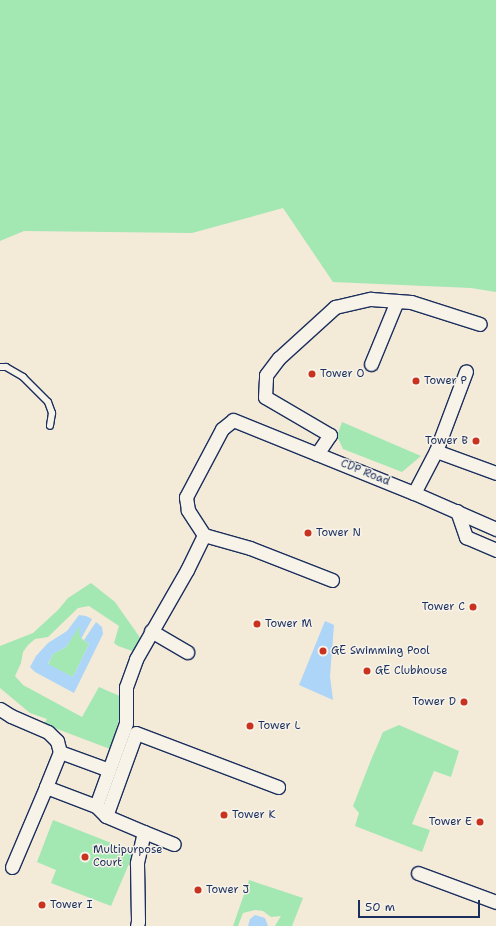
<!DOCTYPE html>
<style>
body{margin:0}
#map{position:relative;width:496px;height:926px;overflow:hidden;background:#f4ead8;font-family:"Shantell Sans",sans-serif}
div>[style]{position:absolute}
.green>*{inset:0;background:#a3e7b3}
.water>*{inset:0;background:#add5f8}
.roads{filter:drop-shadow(1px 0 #1b2f5e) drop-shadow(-1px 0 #1b2f5e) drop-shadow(0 1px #1b2f5e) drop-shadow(0 -1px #1b2f5e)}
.lane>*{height:6px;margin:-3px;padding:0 3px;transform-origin:3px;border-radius:3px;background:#f7f3e8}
.street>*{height:13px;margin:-6.5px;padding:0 6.5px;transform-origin:6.5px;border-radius:6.5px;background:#f7f3e8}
.dots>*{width:11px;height:11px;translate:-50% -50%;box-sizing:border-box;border:2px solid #f7f3e8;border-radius:50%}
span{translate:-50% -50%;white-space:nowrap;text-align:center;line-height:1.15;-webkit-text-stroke:3px #f7f3e8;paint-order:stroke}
.poi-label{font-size:11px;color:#1b2f5e}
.left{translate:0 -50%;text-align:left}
.right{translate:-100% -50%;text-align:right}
.street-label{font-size:11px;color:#1b2f5e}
.scale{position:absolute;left:358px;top:900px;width:122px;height:18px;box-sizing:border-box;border:2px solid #1b2f5e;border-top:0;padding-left:5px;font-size:12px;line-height:14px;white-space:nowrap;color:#1b2f5e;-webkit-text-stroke:3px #f7f3e8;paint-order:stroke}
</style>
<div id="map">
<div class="green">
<div style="clip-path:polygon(0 0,496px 0,496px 292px,471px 288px,333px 282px,283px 208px,192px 233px,24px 231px,0 241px)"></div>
<div style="clip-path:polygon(342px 422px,421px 456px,402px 472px,343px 449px,337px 436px)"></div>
<div style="clip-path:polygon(91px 583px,115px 602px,141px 639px,135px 652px,118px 646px,114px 643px,119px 626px,89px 606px,78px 608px,48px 637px,35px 639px,28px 645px,23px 652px,21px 663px,15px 676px,23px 685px,82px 717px,99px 687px,122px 697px,123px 707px,110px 749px,44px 724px,47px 719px,30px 713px,0 688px,0 646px,33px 633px,58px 610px,68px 598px)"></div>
<div style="clip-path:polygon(79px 626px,81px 628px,81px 638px,89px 644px,73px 677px,48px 665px,53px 654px,66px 647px)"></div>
<div style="clip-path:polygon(399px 725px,459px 751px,451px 777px,434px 771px,412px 824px,430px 830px,422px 852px,355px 826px,359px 813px,353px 806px,371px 760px,383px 732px)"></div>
<div style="clip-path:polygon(53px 820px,134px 852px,111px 906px,51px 883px,56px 870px,37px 862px)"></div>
<div style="clip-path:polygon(249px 880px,303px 898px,292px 926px,275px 926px,281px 916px,271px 917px,263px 911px,255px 910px,243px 913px,238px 926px,233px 926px)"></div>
</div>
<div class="water">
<div style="clip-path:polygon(79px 615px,86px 616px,92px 619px,81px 639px,79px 631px,81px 628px,79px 627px,66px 647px,53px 654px,48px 664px,73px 677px,89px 644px,84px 640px,96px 622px,102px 627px,103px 634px,74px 693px,35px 672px,30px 667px,36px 656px,48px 643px,67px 631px)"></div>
<div style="clip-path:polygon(325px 621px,334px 625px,330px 676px,333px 700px,299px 685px)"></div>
<div style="clip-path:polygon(255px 915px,265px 918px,268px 926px,248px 926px,250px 919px)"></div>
</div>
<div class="roads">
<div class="lane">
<div style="left:0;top:367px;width:6px"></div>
<div style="left:6px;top:367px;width:20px;rotate:30deg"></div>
<div style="left:23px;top:377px;width:35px;rotate:45deg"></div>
<div style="left:48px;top:402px;width:12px;rotate:70deg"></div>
<div style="left:52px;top:413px;width:13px;rotate:99deg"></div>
</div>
<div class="street">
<div style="left:371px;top:364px;width:68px;rotate:-67.6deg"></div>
<div style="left:436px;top:451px;width:64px;rotate:20.1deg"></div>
<div style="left:317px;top:454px;width:23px;rotate:-56deg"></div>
<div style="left:330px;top:435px;width:75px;rotate:-149.7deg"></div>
<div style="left:265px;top:397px;width:22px;rotate:-87deg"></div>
<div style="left:266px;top:375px;width:21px;rotate:-53deg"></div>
<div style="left:279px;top:358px;width:76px;rotate:-42.3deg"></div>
<div style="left:335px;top:307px;width:37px;rotate:-13deg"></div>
<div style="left:371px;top:299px;width:40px;rotate:4.3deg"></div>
<div style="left:411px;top:302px;width:72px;rotate:17.7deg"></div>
<div style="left:414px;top:493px;width:47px;rotate:-62.4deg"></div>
<div style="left:436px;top:451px;width:85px;rotate:-69.4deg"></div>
<div style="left:457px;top:511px;width:28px;rotate:71deg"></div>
<div style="left:466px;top:537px;width:33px;rotate:23deg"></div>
<div style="left:204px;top:535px;width:48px;rotate:15.8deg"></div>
<div style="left:250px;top:548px;width:88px;rotate:21.3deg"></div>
<div style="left:151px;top:631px;width:42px;rotate:30.3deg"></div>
<div style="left:0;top:709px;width:13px;rotate:32deg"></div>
<div style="left:11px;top:716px;width:40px;rotate:23.4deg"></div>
<div style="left:48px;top:732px;width:13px;rotate:45deg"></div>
<div style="left:57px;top:741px;width:11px;rotate:75deg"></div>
<div style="left:60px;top:752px;width:38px;rotate:112deg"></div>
<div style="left:60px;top:752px;width:52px;rotate:20.2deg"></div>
<div style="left:96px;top:806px;width:88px;rotate:-70.1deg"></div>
<div style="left:126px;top:723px;width:36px;rotate:-90deg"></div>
<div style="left:126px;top:687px;width:30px;rotate:-70deg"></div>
<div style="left:136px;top:659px;width:103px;rotate:-60.2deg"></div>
<div style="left:187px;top:570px;width:39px;rotate:-64deg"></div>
<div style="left:204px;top:535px;width:30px;rotate:-123deg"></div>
<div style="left:188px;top:510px;width:13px;rotate:-99deg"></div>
<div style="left:186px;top:497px;width:77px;rotate:-62.1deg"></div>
<div style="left:222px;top:429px;width:14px;rotate:-39deg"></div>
<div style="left:233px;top:420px;width:195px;rotate:22deg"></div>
<div style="left:414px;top:493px;width:90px;rotate:23.7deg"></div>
<div style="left:106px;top:816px;width:88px;rotate:-70.1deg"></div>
<div style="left:136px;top:733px;width:152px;rotate:20.8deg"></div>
<div style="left:144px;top:832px;width:32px;rotate:22deg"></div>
<div style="left:12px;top:867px;width:87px;rotate:-67deg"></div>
<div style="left:46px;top:787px;width:53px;rotate:20.8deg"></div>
<div style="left:96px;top:806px;width:14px;rotate:45deg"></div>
<div style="left:106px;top:816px;width:41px;rotate:22.8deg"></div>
<div style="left:144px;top:832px;width:32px;rotate:103deg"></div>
<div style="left:137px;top:863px;width:58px;rotate:89deg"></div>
<div style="left:138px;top:921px;width:5px;rotate:101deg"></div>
<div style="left:418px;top:873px;width:83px;rotate:20.4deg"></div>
</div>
</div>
<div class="dots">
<div style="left:312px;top:374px;background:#c8321e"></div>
<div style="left:416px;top:381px;background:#c8321e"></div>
<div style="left:476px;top:441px;background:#c8321e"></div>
<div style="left:308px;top:533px;background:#c8321e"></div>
<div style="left:473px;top:607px;background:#c8321e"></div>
<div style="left:257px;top:624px;background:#c8321e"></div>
<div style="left:323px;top:651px;background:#c8321e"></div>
<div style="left:367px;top:671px;background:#c8321e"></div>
<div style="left:464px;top:702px;background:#c8321e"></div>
<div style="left:250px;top:726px;background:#c8321e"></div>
<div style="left:224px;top:815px;background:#c8321e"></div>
<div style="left:480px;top:822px;background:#c8321e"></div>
<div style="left:85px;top:857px;background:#c8321e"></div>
<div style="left:198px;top:890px;background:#c8321e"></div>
<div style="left:42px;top:905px;background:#c8321e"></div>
</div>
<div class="poi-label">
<span class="left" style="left:320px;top:374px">Tower O</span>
<span class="left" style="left:424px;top:381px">Tower P</span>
<span class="right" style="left:468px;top:441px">Tower B</span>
<span class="left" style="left:316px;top:533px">Tower N</span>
<span class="right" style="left:465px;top:607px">Tower C</span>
<span class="left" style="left:265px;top:624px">Tower M</span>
<span class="left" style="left:331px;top:651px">GE Swimming Pool</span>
<span class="left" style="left:375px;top:671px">GE Clubhouse</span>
<span class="right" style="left:456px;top:702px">Tower D</span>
<span class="left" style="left:258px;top:726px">Tower L</span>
<span class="left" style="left:232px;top:815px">Tower K</span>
<span class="right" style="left:472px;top:822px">Tower E</span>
<span class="left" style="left:93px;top:857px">Multipurpose<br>Court</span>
<span class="left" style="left:206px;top:890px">Tower J</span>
<span class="left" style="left:50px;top:905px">Tower I</span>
</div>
<div class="street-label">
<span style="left:365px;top:473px;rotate:22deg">CDP Road</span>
</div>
<div class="scale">50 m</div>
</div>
